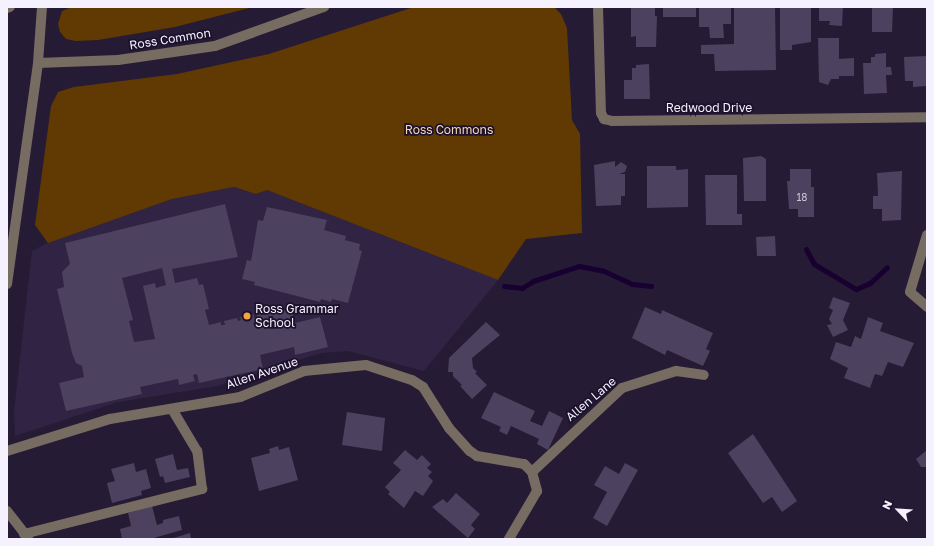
<!DOCTYPE html>
<style>
body{margin:0}
#map{position:relative;width:934px;height:546px;overflow:hidden;background:#261b35;font-family:"Golos Text",sans-serif}
div>[style]{position:absolute}
.built>*{inset:0;background:#302343}
.green>*{inset:0;background:#603a02}
.stream>*{height:5px;margin:-2.5px;padding:0 2.5px;transform-origin:2.5px;border-radius:2.5px;background:#180030}
.building>*{inset:0;background:#4c415e}
.minor>*{height:10px;margin:-5px;padding:0 5px;transform-origin:5px;border-radius:5px;background:#776c61}
.dots>*{width:11px;height:11px;translate:-50% -50%;box-sizing:border-box;border:2px solid #1c122b;border-radius:50%}
span{translate:-50% -50%;white-space:nowrap;text-align:center;line-height:1.15;-webkit-text-stroke:3.5px #1c122b;paint-order:stroke}
.number-label{font-size:10px;color:#cbc5d7}
.number-label span{-webkit-text-stroke-width:0}
.street-label{font-size:12px;color:#f5f1ff}
.park-label{font-size:12px;color:#f8d7b5}
.poi-label{font-size:12px;color:#f5f1ff}
.left{translate:0 -50%;text-align:left}
.frame{position:absolute;inset:0;border:8px solid #f5f1ff;pointer-events:none}
.north{position:absolute;left:878px;top:490px;width:40px;height:40px;-webkit-text-stroke:3px #1c122b;paint-order:stroke;rotate:295deg;font-size:11px;font-weight:700;line-height:16px;text-align:center;color:#f5f1ff}
.north::after{content:'';display:block;margin:auto;width:14px;height:18px;background:#f5f1ff;clip-path:polygon(50% 0,100% 100%,50% 72%,0 100%)}
</style>
<div id="map">
<div class="built">
<div style="clip-path:polygon(234px 187px,256px 194px,267px 190px,498px 280px,424px 371px,348px 351px,321px 353px,218px 386px,118px 402px,15px 436px,14px 411px,32px 251px,51px 241px,172px 199px)"></div>
</div>
<div class="green">
<div style="clip-path:polygon(72px 7px,253px 7px,175px 27px,98px 40px,76px 41px,66px 39px,60px 32px,58px 24px,62px 11px)"></div>
<div style="clip-path:polygon(414px 7px,554px 7px,561px 14px,567px 28px,572px 120px,580px 134px,582px 233px,526px 239px,498px 280px,267px 190px,256px 194px,234px 187px,172px 199px,48px 243px,35px 225px,51px 106px,58px 92px,74px 87px,177px 74px,269px 54px)"></div>
</div>
<div class="stream">
<div style="left:806px;top:249px;width:17px;rotate:62deg"></div>
<div style="left:814px;top:264px;width:49px;rotate:30.8deg"></div>
<div style="left:856px;top:289px;width:15px;rotate:-23deg"></div>
<div style="left:870px;top:283px;width:23px;rotate:-43deg"></div>
<div style="left:504px;top:286px;width:18px;rotate:6deg"></div>
<div style="left:522px;top:288px;width:13px;rotate:-32deg"></div>
<div style="left:533px;top:281px;width:48px;rotate:-18.1deg"></div>
<div style="left:579px;top:266px;width:25px;rotate:11deg"></div>
<div style="left:604px;top:271px;width:31px;rotate:25deg"></div>
<div style="left:632px;top:284px;width:19px;rotate:6deg"></div>
</div>
<div class="building">
<div style="clip-path:polygon(631px 7px,655px 7px,655px 16px,657px 16px,656px 47px,636px 47px,636px 36px,631px 37px)"></div>
<div style="clip-path:polygon(663px 7px,696px 7px,696px 17px,663px 17px)"></div>
<div style="clip-path:polygon(699px 7px,731px 7px,731px 24px,723px 24px,724px 38px,710px 38px,709px 27px,699px 27px)"></div>
<div style="clip-path:polygon(734px 7px,775px 7px,776px 70px,715px 71px,714px 54px,701px 54px,701px 45px,734px 44px)"></div>
<div style="clip-path:polygon(780px 7px,811px 7px,811px 42px,792px 45px,792px 50px,780px 50px)"></div>
<div style="clip-path:polygon(819px 7px,843px 7px,842px 26px,829px 25px,830px 21px,819px 21px)"></div>
<div style="clip-path:polygon(872px 7px,893px 7px,892px 32px,872px 32px)"></div>
<div style="clip-path:polygon(818px 38px,839px 38px,839px 59px,854px 58px,854px 76px,839px 76px,839px 79px,831px 79px,828px 85px,819px 82px)"></div>
<div style="clip-path:polygon(886px 53px,886px 67px,891px 67px,892px 75px,886px 75px,887px 93px,864px 94px,863px 63px,871px 63px,871px 57px,875px 57px,875px 54px)"></div>
<div style="clip-path:polygon(927px 56px,927px 86px,913px 87px,913px 81px,905px 81px,904px 57px)"></div>
<div style="clip-path:polygon(649px 64px,650px 99px,624px 99px,624px 80px,632px 80px,632px 68px,636px 68px,636px 65px)"></div>
<div style="clip-path:polygon(761px 156px,766px 159px,766px 201px,744px 201px,743px 158px)"></div>
<div style="clip-path:polygon(615px 161px,615px 167px,621px 162px,627px 166px,625px 172px,619px 174px,625px 174px,625px 196px,621px 196px,621px 205px,596px 206px,594px 165px)"></div>
<div style="clip-path:polygon(647px 166px,676px 166px,676px 170px,688px 169px,688px 207px,647px 208px)"></div>
<div style="clip-path:polygon(790px 169px,811px 169px,811px 187px,814px 187px,814px 217px,798px 217px,798px 209px,789px 209px,787px 181px,790px 181px)"></div>
<div style="clip-path:polygon(902px 171px,901px 220px,882px 221px,882px 209px,873px 209px,873px 196px,878px 196px,877px 173px)"></div>
<div style="clip-path:polygon(705px 175px,737px 175px,737px 214px,742px 214px,742px 225px,706px 225px)"></div>
<div style="clip-path:polygon(evenodd,225px 204px,238px 257px,172px 269px,175px 283px,197px 278px,199px 285px,203px 284px,209px 309px,205px 310px,209px 325px,221px 322px,221px 325px,225px 325px,224px 321px,237px 318px,238px 321px,241px 320px,240px 317px,254px 314px,254px 318px,257px 317px,256px 312px,271px 308px,273px 313px,291px 309px,295px 323px,320px 317px,328px 347px,295px 355px,294px 347px,260px 355px,263px 369px,199px 383px,197px 374px,193px 375px,195px 381px,179px 385px,178px 379px,140px 387px,142px 394px,66px 411px,59px 383px,84px 377px,82px 366px,76px 363px,72px 353px,57px 289px,64px 287px,62px 272px,70px 264px,65px 243px,225px 204px,162px 268px,166px 285px,156px 288px,155px 283px,143px 286px,155px 339px,134px 342px,129px 321px,133px 320px,122px 278px,162px 268px)"></div>
<div style="clip-path:polygon(267px 207px,327px 220px,324px 230px,346px 236px,345px 240px,360px 244px,359px 250px,362px 251px,348px 303px,332px 299px,331px 302px,321px 299px,320px 302px,254px 285px,255px 282px,242px 279px,247px 260px,251px 261px,258px 220px,263px 221px)"></div>
<div style="clip-path:polygon(775px 236px,776px 256px,757px 256px,756px 237px)"></div>
<div style="clip-path:polygon(833px 297px,850px 303px,843px 320px,848px 330px,833px 337px,827px 325px,832px 324px,829px 319px,833px 310px,829px 308px)"></div>
<div style="clip-path:polygon(645px 307px,661px 314px,662px 310px,713px 333px,706px 349px,710px 351px,703px 366px,667px 350px,665px 355px,632px 338px)"></div>
<div style="clip-path:polygon(868px 317px,883px 323px,880px 331px,914px 343px,903px 367px,888px 362px,882px 376px,875px 374px,870px 388px,844px 378px,848px 368px,830px 359px,836px 342px,851px 347px,855px 336px,861px 339px)"></div>
<div style="clip-path:polygon(486px 322px,500px 335px,472px 358px,473px 368px,477px 372px,475px 373px,487px 385px,472px 399px,460px 386px,462px 385px,453px 376px,453px 372px,448px 372px,449px 358px)"></div>
<div style="clip-path:polygon(494px 392px,535px 411px,530px 421px,542px 426px,549px 411px,563px 418px,548px 450px,537px 444px,539px 439px,511px 426px,507px 435px,499px 431px,501px 427px,481px 418px)"></div>
<div style="clip-path:polygon(347px 412px,385px 418px,382px 451px,342px 445px)"></div>
<div style="clip-path:polygon(753px 434px,797px 501px,782px 512px,772px 497px,763px 503px,728px 453px)"></div>
<div style="clip-path:polygon(278px 446px,279px 450px,289px 447px,298px 480px,259px 491px,251px 458px,270px 453px,269px 449px)"></div>
<div style="clip-path:polygon(405px 450px,417px 460px,422px 455px,431px 464px,427px 468px,432px 472px,428px 476px,433px 481px,423px 496px,415px 491px,404px 508px,388px 494px,390px 492px,385px 487px,401px 470px,393px 463px)"></div>
<div style="clip-path:polygon(927px 450px,927px 467px,921px 467px,916px 459px)"></div>
<div style="clip-path:polygon(173px 454px,177px 470px,188px 468px,190px 477px,165px 483px,163px 476px,160px 477px,155px 459px)"></div>
<div style="clip-path:polygon(134px 463px,136px 472px,146px 469px,151px 488px,141px 491px,142px 495px,112px 503px,107px 483px,115px 481px,111px 469px)"></div>
<div style="clip-path:polygon(625px 463px,638px 470px,607px 526px,593px 518px,607px 492px,594px 485px,605px 466px,619px 474px)"></div>
<div style="clip-path:polygon(456px 493px,480px 514px,471px 525px,475px 529px,468px 538px,432px 507px,443px 499px,447px 503px)"></div>
<div style="clip-path:polygon(152px 506px,157px 525px,163px 523px,163px 520px,179px 516px,182px 530px,150px 539px,122px 539px,120px 529px,131px 526px,128px 513px)"></div>
<div style="clip-path:polygon(190px 533px,191px 539px,170px 539px)"></div>
</div>
<div class="minor">
<div style="left:598px;top:7px;width:106px;rotate:88.4deg"></div>
<div style="left:601px;top:113px;width:7px;rotate:63deg"></div>
<div style="left:604px;top:119px;width:8px;rotate:14deg"></div>
<div style="left:612px;top:121px;width:315px;rotate:-0.7deg"></div>
<div style="left:7px;top:8px;width:3px;rotate:-18deg"></div>
<div style="left:38px;top:63px;width:80px;rotate:-2.1deg"></div>
<div style="left:118px;top:60px;width:98px;rotate:-8.2deg"></div>
<div style="left:215px;top:46px;width:116px;rotate:-19.7deg"></div>
<div style="left:927px;top:235px;width:59px;rotate:106.6deg"></div>
<div style="left:910px;top:292px;width:23px;rotate:41deg"></div>
<div style="left:7px;top:284px;width:223px;rotate:-82deg"></div>
<div style="left:38px;top:63px;width:56px;rotate:-85.9deg"></div>
<div style="left:7px;top:451px;width:108px;rotate:-17.3deg"></div>
<div style="left:110px;top:419px;width:132px;rotate:-9.6deg"></div>
<div style="left:240px;top:397px;width:69px;rotate:-22.1deg"></div>
<div style="left:304px;top:371px;width:62px;rotate:-5.5deg"></div>
<div style="left:366px;top:365px;width:48px;rotate:18.1deg"></div>
<div style="left:412px;top:380px;width:13px;rotate:32deg"></div>
<div style="left:423px;top:387px;width:49px;rotate:57.6deg"></div>
<div style="left:449px;top:428px;width:31px;rotate:48deg"></div>
<div style="left:470px;top:451px;width:9px;rotate:36deg"></div>
<div style="left:477px;top:456px;width:48px;rotate:9.7deg"></div>
<div style="left:524px;top:464px;width:11px;rotate:45deg"></div>
<div style="left:532px;top:472px;width:20px;rotate:75deg"></div>
<div style="left:537px;top:491px;width:56px;rotate:120.3deg"></div>
<div style="left:532px;top:472px;width:123px;rotate:-43deg"></div>
<div style="left:622px;top:388px;width:57px;rotate:-17.5deg"></div>
<div style="left:676px;top:371px;width:28px;rotate:8deg"></div>
<div style="left:7px;top:511px;width:34px;rotate:52deg"></div>
<div style="left:24px;top:534px;width:184px;rotate:-14.2deg"></div>
<div style="left:202px;top:489px;width:38px;rotate:-97deg"></div>
<div style="left:197px;top:451px;width:49px;rotate:-120.8deg"></div>
</div>
<div class="dots">
<div style="left:247px;top:316px;background:#f3a442"></div>
</div>
<div class="number-label">
<span style="left:802px;top:198px">18</span>
</div>
<div class="street-label">
<span style="left:170px;top:39px;rotate:-9deg">Ross Common</span>
<span style="left:709px;top:108px">Redwood Drive</span>
<span style="left:262px;top:373px;rotate:-19deg">Allen Avenue</span>
<span style="left:591px;top:399px;rotate:-40deg">Allen Lane</span>
</div>
<div class="park-label">
<span style="left:449px;top:130px">Ross Commons</span>
</div>
<div class="poi-label">
<span class="left" style="left:255px;top:316px">Ross Grammar<br>School</span>
</div>
<div class="frame"></div>
<div class="north">N</div>
</div>
